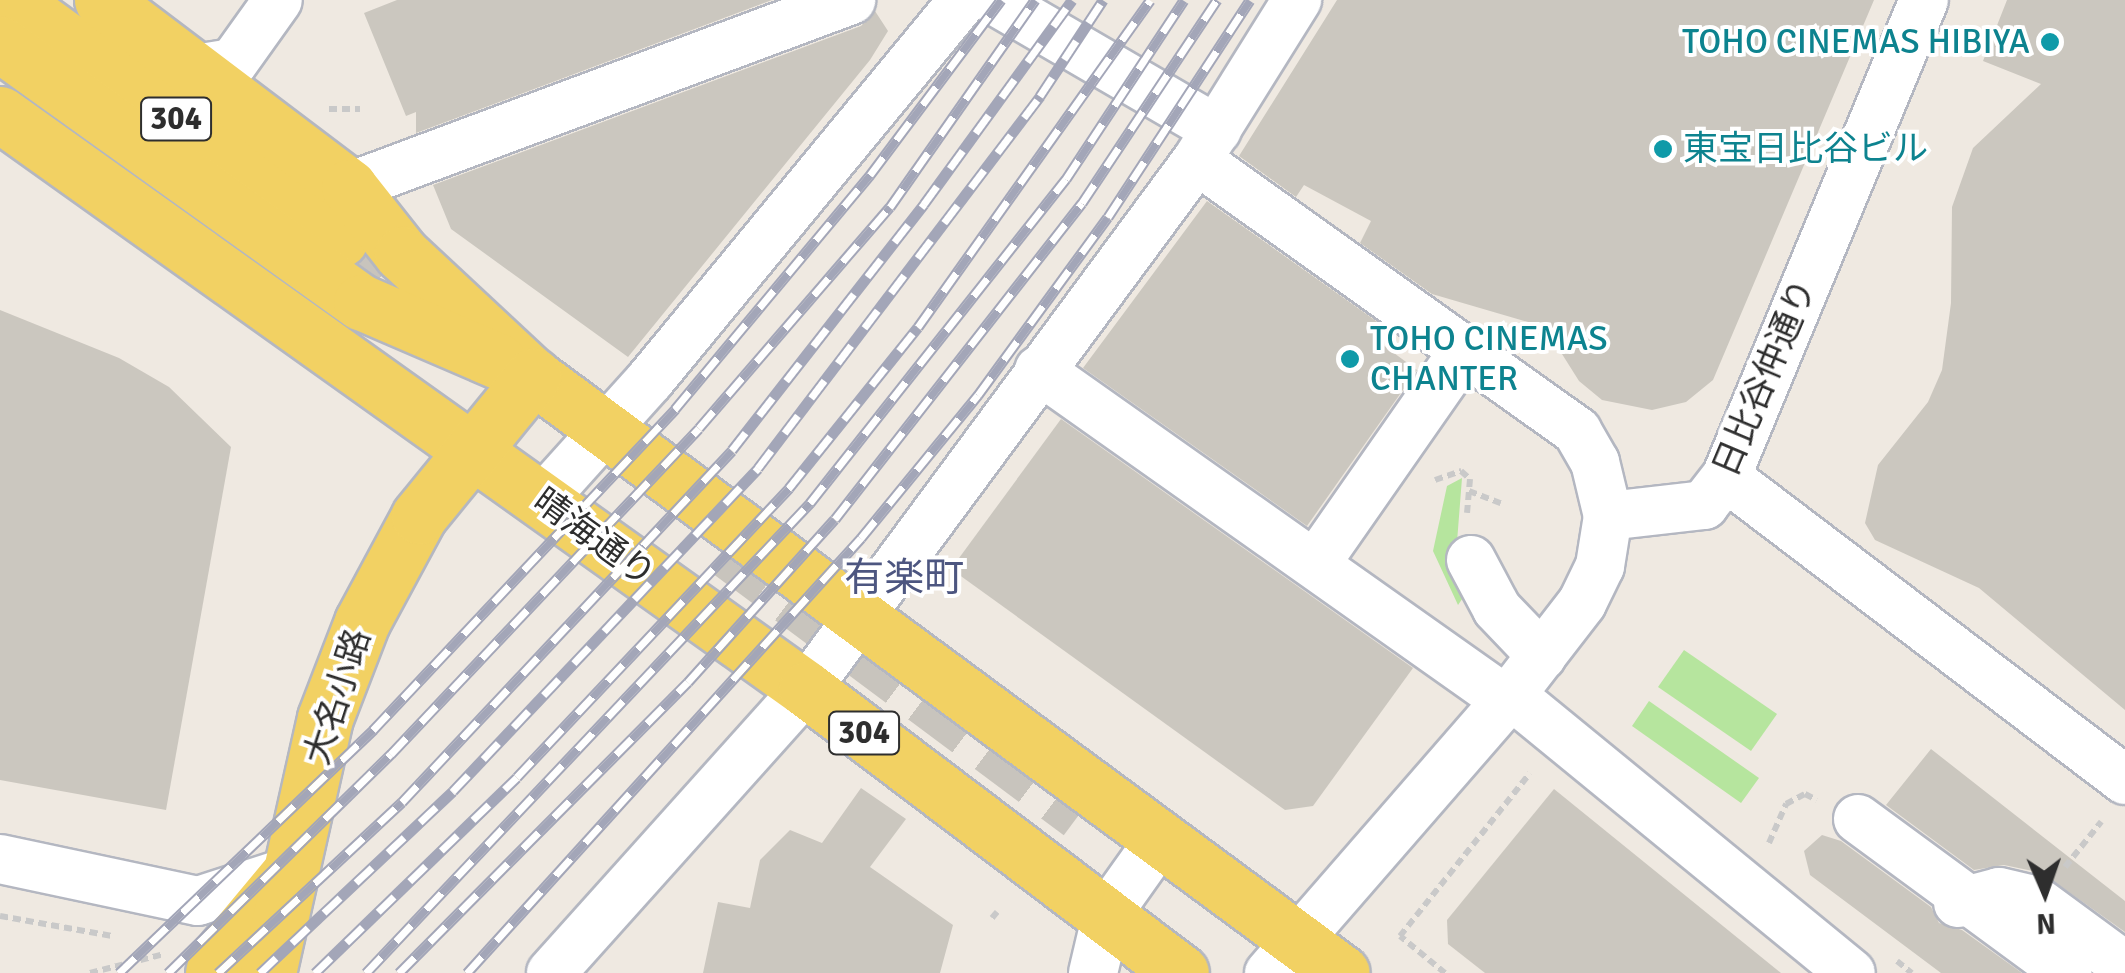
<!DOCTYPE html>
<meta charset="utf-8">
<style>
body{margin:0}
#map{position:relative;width:2125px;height:973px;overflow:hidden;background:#efe9e1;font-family:Signika,"Noto Sans JP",sans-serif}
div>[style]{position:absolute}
.green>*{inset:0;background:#b6e59e}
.building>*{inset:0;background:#cbc7bf}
.major-tunnel>*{height:55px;margin-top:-27.5px;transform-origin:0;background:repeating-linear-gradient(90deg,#c8c4bd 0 55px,transparent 0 83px)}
.path>*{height:6px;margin-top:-3px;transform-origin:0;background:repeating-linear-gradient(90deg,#c9c9c9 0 8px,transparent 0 13px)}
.roads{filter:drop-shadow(2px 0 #b4b7c1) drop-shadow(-2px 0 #b4b7c1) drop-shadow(0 2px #b4b7c1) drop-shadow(0 -2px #b4b7c1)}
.minor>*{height:48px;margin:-24px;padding:0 24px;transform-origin:24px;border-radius:24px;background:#fff}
.major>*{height:55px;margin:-27.5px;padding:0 27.5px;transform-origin:27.5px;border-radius:27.5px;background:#f2d163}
.rail>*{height:11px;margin-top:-5.5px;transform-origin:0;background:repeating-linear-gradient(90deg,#fff 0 22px,#a3a6b8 0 44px);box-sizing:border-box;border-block:2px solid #a3a6b8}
.dots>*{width:28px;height:28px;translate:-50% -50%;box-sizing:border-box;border:5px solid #fff;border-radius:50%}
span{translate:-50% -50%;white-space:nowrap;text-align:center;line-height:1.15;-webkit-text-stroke:8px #fff;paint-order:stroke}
.shield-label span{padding:2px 8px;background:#fff;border:2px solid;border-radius:8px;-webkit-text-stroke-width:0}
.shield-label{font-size:32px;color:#2e2e2e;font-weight:700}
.culture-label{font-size:35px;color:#0d838f}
.right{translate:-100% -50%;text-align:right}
.left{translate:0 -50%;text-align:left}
.street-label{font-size:35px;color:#2e2e2e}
.quarter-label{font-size:40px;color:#4d5680}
.north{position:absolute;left:1995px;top:843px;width:100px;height:100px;-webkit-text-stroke:8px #fff;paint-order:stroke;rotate:178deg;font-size:28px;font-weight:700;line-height:40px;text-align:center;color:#2e2e2e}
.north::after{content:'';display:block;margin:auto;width:35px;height:45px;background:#2e2e2e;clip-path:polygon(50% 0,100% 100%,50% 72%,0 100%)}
</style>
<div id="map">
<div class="green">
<div style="clip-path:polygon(1462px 478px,1457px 542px,1471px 586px,1458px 605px,1433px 551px,1447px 486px)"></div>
<div style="clip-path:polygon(1684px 650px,1777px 714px,1751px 751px,1658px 687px)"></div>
<div style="clip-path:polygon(1649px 701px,1759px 778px,1741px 803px,1632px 726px)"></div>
</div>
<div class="building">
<div style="clip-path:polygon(397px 0,772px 0,416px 133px,416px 112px,406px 116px,364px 13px)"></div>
<div style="clip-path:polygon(1337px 0,1874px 0,1713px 380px,1686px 402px,1652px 410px,1602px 400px,1579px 381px,1545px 327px,1432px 294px,1360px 243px,1371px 221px,1304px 185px,1296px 197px,1239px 156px)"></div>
<div style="clip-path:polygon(2007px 0,2125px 0,2125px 710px,1979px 588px,1875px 540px,1865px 523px,1878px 465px,1928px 402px,1942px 370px,1951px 303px,1952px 207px,1973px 148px,2041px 84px,1983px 61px)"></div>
<div style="clip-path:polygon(875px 11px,888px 31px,870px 60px,628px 357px,451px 229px,433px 185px,861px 26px)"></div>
<div style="clip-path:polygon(1207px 201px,1386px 328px,1379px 342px,1417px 370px,1307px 526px,1083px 368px)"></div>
<div style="clip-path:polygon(0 310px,119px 358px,169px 387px,231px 447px,166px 810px,0 780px)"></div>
<div style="clip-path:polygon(1061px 419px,1413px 668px,1313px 806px,1285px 810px,951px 569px)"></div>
<div style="clip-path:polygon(1931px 749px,2125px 901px,2125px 932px,2042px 873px,2004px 865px,1974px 870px,1886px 805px)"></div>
<div style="clip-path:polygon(861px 788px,906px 819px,870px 867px,953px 925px,940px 973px,703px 973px,718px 902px,750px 908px,760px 860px,790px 830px,822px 843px)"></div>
<div style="clip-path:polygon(1554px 789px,1781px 973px,1485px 973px,1448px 944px,1447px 920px)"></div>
<div style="clip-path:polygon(1822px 835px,1841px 841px,1931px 907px,1939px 923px,1962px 930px,2022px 973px,1941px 973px,1810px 875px,1804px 851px)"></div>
</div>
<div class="major-tunnel">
<div style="left:340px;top:239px;width:127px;rotate:38.6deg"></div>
<div style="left:725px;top:548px;width:443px;rotate:36.7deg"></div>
</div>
<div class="path">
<div style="left:329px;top:109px;width:31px"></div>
<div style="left:1435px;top:480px;width:28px;rotate:-19deg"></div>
<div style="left:1461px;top:471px;width:12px;rotate:42deg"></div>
<div style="left:1470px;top:479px;width:34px;rotate:95deg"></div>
<div style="left:1469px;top:491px;width:34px;rotate:21deg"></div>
<div style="left:1769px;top:843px;width:43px;rotate:-66.4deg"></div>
<div style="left:1786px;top:804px;width:21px;rotate:-28deg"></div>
<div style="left:1805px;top:794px;width:13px;rotate:27deg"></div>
<div style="left:2065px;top:867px;width:58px;rotate:-51.3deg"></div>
<div style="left:0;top:916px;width:114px;rotate:10.1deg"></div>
<div style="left:992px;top:918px;width:8px;rotate:-50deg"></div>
<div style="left:1897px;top:961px;width:19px;rotate:39deg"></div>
<div style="left:90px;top:973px;width:76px;rotate:-14.4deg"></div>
<div style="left:1445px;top:973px;width:58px;rotate:-140.6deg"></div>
<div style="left:1400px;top:936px;width:208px;rotate:-51.4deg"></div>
</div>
<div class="roads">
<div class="minor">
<div style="left:994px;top:0;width:258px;rotate:30.2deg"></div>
<div style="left:195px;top:69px;width:38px;rotate:-9deg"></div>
<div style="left:233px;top:63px;width:77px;rotate:-54.5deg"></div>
<div style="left:1197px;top:160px;width:467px;rotate:35.5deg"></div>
<div style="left:1577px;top:431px;width:36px;rotate:60deg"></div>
<div style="left:1595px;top:462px;width:56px;rotate:76.5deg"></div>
<div style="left:1608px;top:516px;width:51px;rotate:99.1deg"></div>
<div style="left:1600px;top:566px;width:41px;rotate:115.9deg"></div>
<div style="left:1582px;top:603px;width:116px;rotate:127.7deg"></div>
<div style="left:1511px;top:695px;width:369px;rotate:131deg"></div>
<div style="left:349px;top:187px;width:536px;rotate:-20.43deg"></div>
<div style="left:1039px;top:370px;width:572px;rotate:35.25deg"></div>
<div style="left:1726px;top:477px;width:501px;rotate:37.21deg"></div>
<div style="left:542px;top:500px;width:161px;rotate:-48deg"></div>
<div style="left:650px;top:380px;width:492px;rotate:-50.5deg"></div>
<div style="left:1608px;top:516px;width:97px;rotate:-6.5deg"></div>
<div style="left:1704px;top:505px;width:36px;rotate:-52deg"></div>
<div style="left:1726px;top:477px;width:516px;rotate:-67.46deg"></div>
<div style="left:1471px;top:560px;width:55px;rotate:62deg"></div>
<div style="left:1497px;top:609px;width:65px;rotate:46.2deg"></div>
<div style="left:1316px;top:563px;width:259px;rotate:-55.1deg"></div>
<div style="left:1511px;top:695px;width:439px;rotate:39.3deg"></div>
<div style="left:1858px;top:819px;width:260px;rotate:36.3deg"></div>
<div style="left:0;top:859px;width:202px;rotate:12deg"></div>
<div style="left:198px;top:901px;width:98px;rotate:-17.9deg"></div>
<div style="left:1958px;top:903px;width:42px;rotate:-15deg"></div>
<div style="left:1999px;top:892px;width:37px;rotate:13deg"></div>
<div style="left:2035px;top:900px;width:112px;rotate:36.3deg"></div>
<div style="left:551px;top:973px;width:382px;rotate:-48.1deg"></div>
<div style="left:806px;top:689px;width:658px;rotate:-53.53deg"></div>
<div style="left:1197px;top:160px;width:189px;rotate:-58deg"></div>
<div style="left:1093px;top:973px;width:61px;rotate:-76.7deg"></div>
<div style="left:1107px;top:914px;width:93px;rotate:-54.6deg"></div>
</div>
<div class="major">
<div style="left:11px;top:0;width:407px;rotate:36deg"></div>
<div style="left:102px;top:0;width:310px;rotate:37.1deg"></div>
<div style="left:349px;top:187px;width:85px;rotate:51.7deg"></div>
<div style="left:402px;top:254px;width:179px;rotate:43deg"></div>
<div style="left:533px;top:376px;width:1005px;rotate:36.43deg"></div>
<div style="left:0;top:44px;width:444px;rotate:35.6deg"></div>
<div style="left:361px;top:302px;width:149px;rotate:23.3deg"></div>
<div style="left:0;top:114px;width:990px;rotate:35.5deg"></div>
<div style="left:806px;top:689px;width:470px;rotate:37.1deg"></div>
<div style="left:213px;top:973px;width:12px;rotate:-76deg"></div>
<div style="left:216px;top:961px;width:109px;rotate:-50.2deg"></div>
<div style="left:268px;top:973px;width:261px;rotate:-77.4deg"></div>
<div style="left:325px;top:718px;width:103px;rotate:-68.9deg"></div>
<div style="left:362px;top:622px;width:120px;rotate:-61.7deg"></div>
<div style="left:419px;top:516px;width:181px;rotate:-50.8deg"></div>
</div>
</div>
<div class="rail">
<div style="left:119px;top:973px;width:352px;rotate:-43.7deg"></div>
<div style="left:373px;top:730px;width:441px;rotate:-46.7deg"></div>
<div style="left:675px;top:409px;width:305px;rotate:-50.2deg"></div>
<div style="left:870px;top:175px;width:219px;rotate:-53.2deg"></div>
<div style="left:168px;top:973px;width:313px;rotate:-44.5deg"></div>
<div style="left:391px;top:754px;width:448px;rotate:-46.6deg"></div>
<div style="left:699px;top:428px;width:292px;rotate:-49.2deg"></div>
<div style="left:890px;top:207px;width:253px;rotate:-55deg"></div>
<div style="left:218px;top:973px;width:251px;rotate:-42.9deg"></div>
<div style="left:402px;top:802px;width:482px;rotate:-46.8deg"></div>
<div style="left:732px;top:450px;width:312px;rotate:-52deg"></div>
<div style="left:924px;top:204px;width:252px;rotate:-54deg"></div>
<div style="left:260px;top:973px;width:265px;rotate:-43.3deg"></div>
<div style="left:453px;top:791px;width:444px;rotate:-46.6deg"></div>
<div style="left:758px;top:468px;width:467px;rotate:-52.8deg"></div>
<div style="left:1040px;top:96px;width:115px;rotate:-56.7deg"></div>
<div style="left:315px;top:973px;width:281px;rotate:-44.1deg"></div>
<div style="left:517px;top:777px;width:397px;rotate:-46.7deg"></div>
<div style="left:789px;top:488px;width:206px;rotate:-51.3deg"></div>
<div style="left:918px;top:327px;width:401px;rotate:-54.6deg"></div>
<div style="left:366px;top:973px;width:647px;rotate:-46.63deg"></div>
<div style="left:810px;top:503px;width:413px;rotate:-51.7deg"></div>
<div style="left:1066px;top:179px;width:214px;rotate:-56.6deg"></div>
<div style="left:399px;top:973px;width:410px;rotate:-45.2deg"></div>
<div style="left:688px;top:682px;width:219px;rotate:-48deg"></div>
<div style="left:835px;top:519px;width:401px;rotate:-52deg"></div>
<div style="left:1082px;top:203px;width:244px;rotate:-56.4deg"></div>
<div style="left:467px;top:973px;width:587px;rotate:-47.83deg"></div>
<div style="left:861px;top:538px;width:185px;rotate:-50.7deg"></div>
<div style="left:978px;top:395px;width:220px;rotate:-53.9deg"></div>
<div style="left:1108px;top:217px;width:259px;rotate:-56.8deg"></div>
</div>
<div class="dots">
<div style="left:2050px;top:42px;background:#0f9aa8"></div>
<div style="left:1663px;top:149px;background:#0f9aa8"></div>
<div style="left:1350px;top:359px;background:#0f9aa8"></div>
</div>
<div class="shield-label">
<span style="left:176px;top:119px">304</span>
<span style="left:864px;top:733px">304</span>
</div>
<div class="culture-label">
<span class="right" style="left:2030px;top:42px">TOHO CINEMAS HIBIYA</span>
<span class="left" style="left:1683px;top:149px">東宝日比谷ビル</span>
<span class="left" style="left:1370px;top:359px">TOHO CINEMAS<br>CHANTER</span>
</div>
<div class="street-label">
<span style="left:1765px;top:378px;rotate:-67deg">日比谷仲通り</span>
<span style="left:594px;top:538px;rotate:36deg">晴海通り</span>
<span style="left:338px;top:697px;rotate:-72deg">大名小路</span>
</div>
<div class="quarter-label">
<span style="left:904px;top:578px">有楽町</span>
</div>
<div class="north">N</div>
</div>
